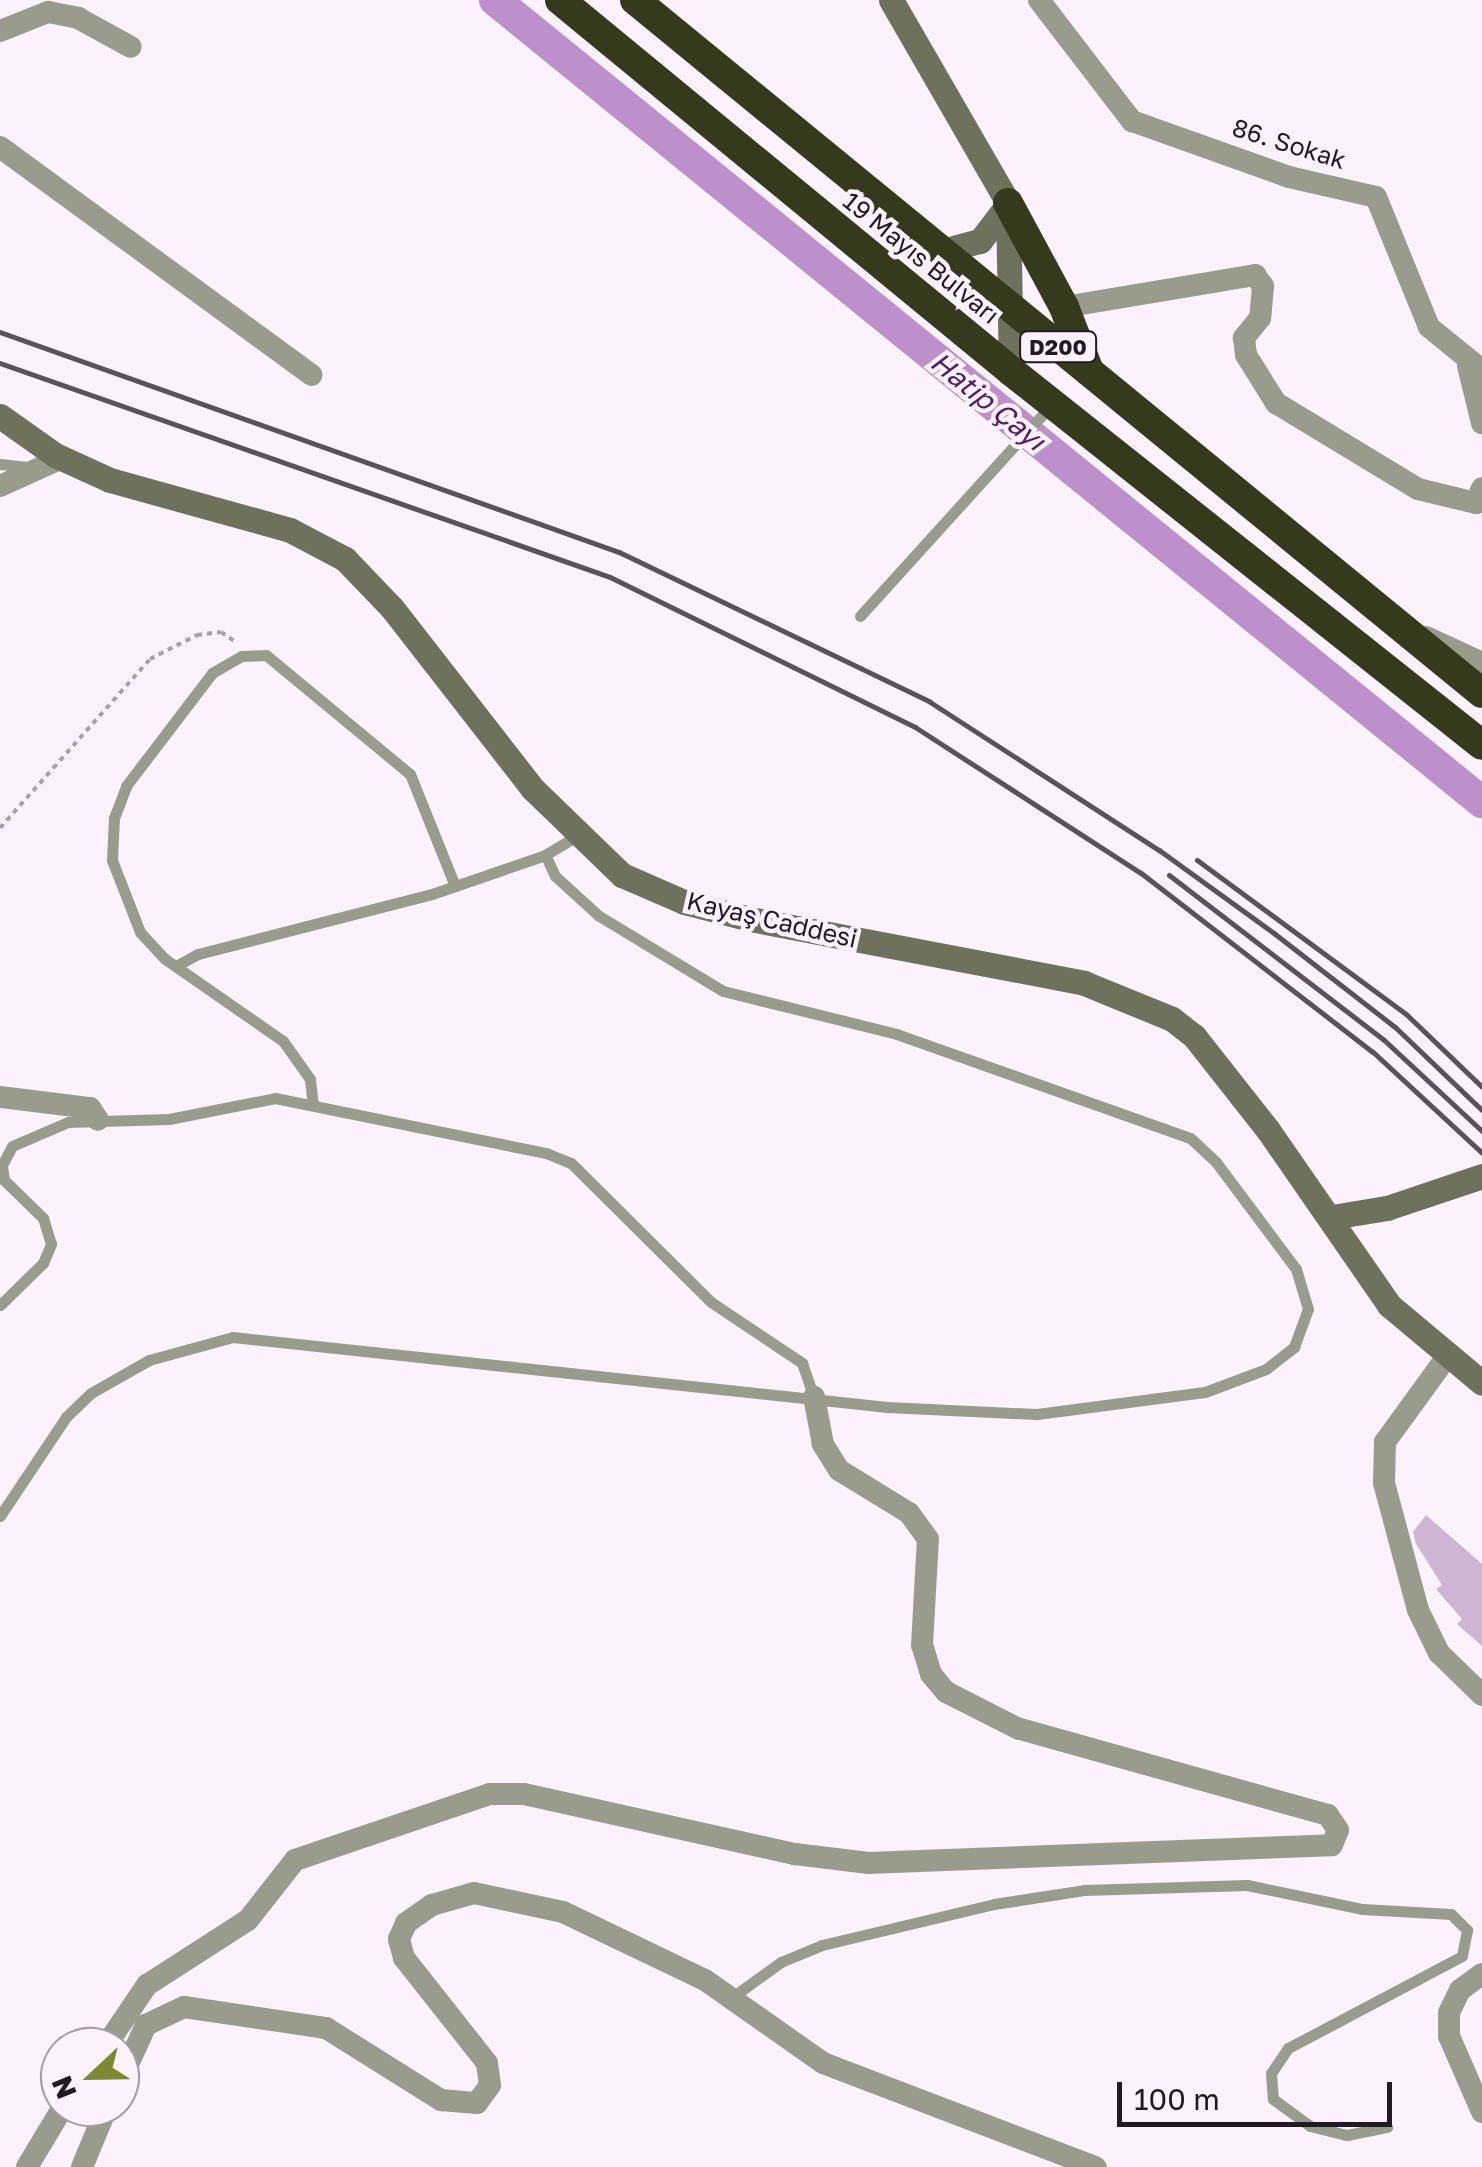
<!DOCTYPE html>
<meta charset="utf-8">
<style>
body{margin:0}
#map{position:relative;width:1482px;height:2167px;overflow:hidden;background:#fbf2fe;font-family:"Golos Text",sans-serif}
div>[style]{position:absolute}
.river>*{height:32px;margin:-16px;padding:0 16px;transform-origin:16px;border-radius:16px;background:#bd90cc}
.building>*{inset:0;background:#ccb6d4}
.path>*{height:4px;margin-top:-2px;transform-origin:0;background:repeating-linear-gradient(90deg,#a89fab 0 5px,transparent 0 10px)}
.lane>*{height:11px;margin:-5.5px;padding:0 5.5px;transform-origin:5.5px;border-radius:5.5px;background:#999c8d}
.street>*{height:22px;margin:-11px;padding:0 11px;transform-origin:11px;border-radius:11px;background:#999c8d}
.secondary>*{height:25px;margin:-12.5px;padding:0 12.5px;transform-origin:12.5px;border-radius:12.5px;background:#6e715c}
.highway>*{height:30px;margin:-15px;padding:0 15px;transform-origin:15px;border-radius:15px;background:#363a1c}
.rail>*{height:5px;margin:-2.5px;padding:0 2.5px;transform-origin:2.5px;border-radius:2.5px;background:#5a515d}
span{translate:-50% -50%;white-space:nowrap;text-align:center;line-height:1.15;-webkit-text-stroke:9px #fbf2fe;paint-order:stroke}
.shield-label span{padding:2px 8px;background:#fbf2fe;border:2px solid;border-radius:8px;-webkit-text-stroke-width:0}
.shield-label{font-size:22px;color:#211924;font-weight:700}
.street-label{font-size:25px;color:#211924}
.water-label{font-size:28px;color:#541d65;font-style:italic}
.north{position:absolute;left:40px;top:2027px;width:100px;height:100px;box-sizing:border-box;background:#fbf2fe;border:2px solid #a49ba7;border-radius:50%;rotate:248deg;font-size:28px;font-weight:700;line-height:40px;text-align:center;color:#211924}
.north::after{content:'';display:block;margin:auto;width:35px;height:45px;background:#7e8734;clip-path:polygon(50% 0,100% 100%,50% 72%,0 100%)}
.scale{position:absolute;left:1117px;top:2082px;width:275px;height:45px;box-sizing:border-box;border:5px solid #211924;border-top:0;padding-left:12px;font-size:30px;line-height:35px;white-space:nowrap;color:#211924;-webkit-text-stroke:8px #fbf2fe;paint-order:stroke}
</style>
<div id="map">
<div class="river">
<div style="left:495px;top:0;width:1272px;rotate:39.1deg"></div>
</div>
<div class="building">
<div style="clip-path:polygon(1426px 1515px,1482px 1564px,1482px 1646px,1457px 1624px,1462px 1619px,1436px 1589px,1442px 1585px,1416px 1544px,1413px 1532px)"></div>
</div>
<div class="path">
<div style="left:0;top:828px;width:226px;rotate:-48.4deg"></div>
<div style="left:150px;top:659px;width:53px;rotate:-27.1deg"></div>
<div style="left:197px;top:635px;width:24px;rotate:-7deg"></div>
<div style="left:221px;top:632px;width:18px;rotate:34deg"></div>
</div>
<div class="lane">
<div style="left:0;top:464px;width:30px;rotate:6deg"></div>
<div style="left:860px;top:616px;width:286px;rotate:-47.8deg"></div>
<div style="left:176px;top:966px;width:25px;rotate:-29deg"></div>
<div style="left:198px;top:954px;width:242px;rotate:-14.4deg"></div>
<div style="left:432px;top:894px;width:120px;rotate:-19deg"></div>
<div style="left:545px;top:855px;width:37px;rotate:-31deg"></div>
<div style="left:313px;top:1105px;width:26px;rotate:-97deg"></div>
<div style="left:310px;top:1079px;width:47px;rotate:-125.4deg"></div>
<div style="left:283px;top:1041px;width:144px;rotate:-145.2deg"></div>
<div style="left:165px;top:959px;width:37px;rotate:-133deg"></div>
<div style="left:140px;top:932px;width:77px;rotate:-111.3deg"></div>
<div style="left:112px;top:860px;width:42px;rotate:-87.3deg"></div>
<div style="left:114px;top:818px;width:34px;rotate:-69deg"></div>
<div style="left:126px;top:786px;width:142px;rotate:-52.7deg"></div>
<div style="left:212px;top:673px;width:34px;rotate:-30deg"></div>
<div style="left:241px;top:656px;width:25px;rotate:-2deg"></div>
<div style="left:266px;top:655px;width:187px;rotate:39.6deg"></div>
<div style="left:410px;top:774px;width:121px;rotate:68.1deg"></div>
<div style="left:0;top:1305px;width:60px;rotate:-44.3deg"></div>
<div style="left:43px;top:1263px;width:21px;rotate:-67deg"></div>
<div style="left:51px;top:1244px;width:27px;rotate:-107deg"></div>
<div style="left:43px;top:1218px;width:54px;rotate:-135.7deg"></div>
<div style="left:4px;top:1180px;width:15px;rotate:-98deg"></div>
<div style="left:2px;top:1165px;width:21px;rotate:-62deg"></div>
<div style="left:12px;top:1146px;width:61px;rotate:-23.2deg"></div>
<div style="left:68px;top:1122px;width:101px;rotate:-1.7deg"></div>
<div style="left:169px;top:1119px;width:108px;rotate:-11.2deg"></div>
<div style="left:275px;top:1098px;width:277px;rotate:11.5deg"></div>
<div style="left:546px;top:1153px;width:27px;rotate:22deg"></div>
<div style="left:571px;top:1163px;width:197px;rotate:44.8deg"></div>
<div style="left:711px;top:1302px;width:110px;rotate:33.8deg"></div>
<div style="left:802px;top:1363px;width:36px;rotate:71deg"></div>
<div style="left:0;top:1516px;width:119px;rotate:-56.3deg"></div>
<div style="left:66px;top:1417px;width:35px;rotate:-44deg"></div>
<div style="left:91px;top:1393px;width:67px;rotate:-29.6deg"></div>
<div style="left:149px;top:1360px;width:87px;rotate:-15.3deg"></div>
<div style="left:233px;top:1337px;width:658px;rotate:6.11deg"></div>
<div style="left:887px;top:1407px;width:150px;rotate:2.7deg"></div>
<div style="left:1037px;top:1414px;width:169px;rotate:-7.5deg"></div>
<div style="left:1205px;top:1392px;width:65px;rotate:-20.7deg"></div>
<div style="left:1266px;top:1369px;width:36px;rotate:-38deg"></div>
<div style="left:1294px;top:1347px;width:40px;rotate:-69.8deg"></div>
<div style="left:1308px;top:1309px;width:42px;rotate:-106.7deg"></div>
<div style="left:1296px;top:1269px;width:134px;rotate:-126.8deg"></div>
<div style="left:1216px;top:1162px;width:35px;rotate:-137deg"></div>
<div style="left:1190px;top:1138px;width:311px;rotate:-160.5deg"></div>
<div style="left:897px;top:1034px;width:179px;rotate:-166.1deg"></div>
<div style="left:723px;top:991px;width:145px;rotate:-148.8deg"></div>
<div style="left:599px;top:916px;width:59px;rotate:-137.7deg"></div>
<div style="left:555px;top:876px;width:23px;rotate:-115deg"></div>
<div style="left:731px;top:1998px;width:62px;rotate:-35.8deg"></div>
<div style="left:781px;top:1962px;width:44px;rotate:-22.5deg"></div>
<div style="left:822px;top:1945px;width:177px;rotate:-13.4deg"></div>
<div style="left:994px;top:1904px;width:91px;rotate:-8.8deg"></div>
<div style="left:1084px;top:1890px;width:163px;rotate:-1.8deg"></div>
<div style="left:1247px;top:1885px;width:117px;rotate:11.8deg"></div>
<div style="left:1362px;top:1909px;width:89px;rotate:3.2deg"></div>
<div style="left:1451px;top:1914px;width:23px;rotate:45deg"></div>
<div style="left:1467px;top:1930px;width:26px;rotate:101deg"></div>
<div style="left:1462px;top:1956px;width:197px;rotate:152.1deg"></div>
<div style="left:1288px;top:2048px;width:30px;rotate:124deg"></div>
<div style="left:1271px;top:2073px;width:26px;rotate:86deg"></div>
<div style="left:1273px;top:2099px;width:46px;rotate:36.1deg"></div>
<div style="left:1310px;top:2126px;width:38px;rotate:14deg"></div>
<div style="left:1347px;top:2135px;width:41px;rotate:-11.3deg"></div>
</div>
<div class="street">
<div style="left:1039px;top:0;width:153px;rotate:52.5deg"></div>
<div style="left:1132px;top:121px;width:167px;rotate:19.6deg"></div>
<div style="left:1289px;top:177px;width:89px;rotate:12.9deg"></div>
<div style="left:1376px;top:197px;width:140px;rotate:67.8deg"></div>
<div style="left:1429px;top:327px;width:68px;rotate:39.1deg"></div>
<div style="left:0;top:31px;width:52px;rotate:-21.6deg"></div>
<div style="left:48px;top:12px;width:31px;rotate:11deg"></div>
<div style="left:78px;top:18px;width:60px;rotate:28.7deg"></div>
<div style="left:0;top:147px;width:386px;rotate:36.2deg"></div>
<div style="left:1064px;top:307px;width:194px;rotate:-9.5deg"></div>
<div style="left:1255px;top:275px;width:14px;rotate:54deg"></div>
<div style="left:1263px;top:286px;width:32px;rotate:95deg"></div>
<div style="left:1260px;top:318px;width:26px;rotate:129deg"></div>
<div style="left:1244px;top:338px;width:17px;rotate:83deg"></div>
<div style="left:1246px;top:355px;width:57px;rotate:58deg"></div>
<div style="left:1276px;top:403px;width:166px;rotate:31.2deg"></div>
<div style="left:1418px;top:489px;width:60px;rotate:13.6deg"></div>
<div style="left:1476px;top:503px;width:16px;rotate:-68deg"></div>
<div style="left:1468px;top:366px;width:59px;rotate:76.2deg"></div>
<div style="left:0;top:486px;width:68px;rotate:-24.3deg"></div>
<div style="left:1426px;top:637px;width:62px;rotate:24.9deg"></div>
<div style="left:0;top:1097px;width:91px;rotate:7deg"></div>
<div style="left:90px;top:1108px;width:14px;rotate:56deg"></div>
<div style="left:1446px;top:1358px;width:104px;rotate:126deg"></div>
<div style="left:1385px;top:1442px;width:41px;rotate:91.4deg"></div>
<div style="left:1384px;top:1483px;width:131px;rotate:75deg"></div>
<div style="left:1418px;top:1610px;width:48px;rotate:64deg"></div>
<div style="left:1439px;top:1653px;width:60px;rotate:44.3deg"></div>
<div style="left:1482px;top:1974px;width:27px;rotate:144deg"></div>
<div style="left:1460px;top:1990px;width:25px;rotate:116deg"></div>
<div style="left:1449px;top:2013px;width:23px;rotate:90deg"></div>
<div style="left:1449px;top:2036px;width:83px;rotate:66.5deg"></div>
<div style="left:105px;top:2047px;width:75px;rotate:-55.9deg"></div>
<div style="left:147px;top:1985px;width:120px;rotate:-32.8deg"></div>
<div style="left:248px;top:1920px;width:76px;rotate:-51.9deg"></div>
<div style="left:295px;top:1860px;width:206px;rotate:-18.7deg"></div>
<div style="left:490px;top:1794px;width:34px"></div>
<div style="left:524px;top:1794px;width:278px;rotate:12.5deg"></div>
<div style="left:795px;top:1854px;width:74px;rotate:7deg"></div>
<div style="left:868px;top:1863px;width:464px;rotate:-2.2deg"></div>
<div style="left:1332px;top:1845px;width:16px;rotate:-68deg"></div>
<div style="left:1338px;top:1830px;width:18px;rotate:-124deg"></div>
<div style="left:1328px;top:1815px;width:321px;rotate:-164.4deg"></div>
<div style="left:1019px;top:1729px;width:82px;rotate:-153.1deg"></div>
<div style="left:946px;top:1692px;width:23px;rotate:-130deg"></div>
<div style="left:931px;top:1674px;width:30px;rotate:-107deg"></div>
<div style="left:922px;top:1645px;width:106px;rotate:-86.8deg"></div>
<div style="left:928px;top:1539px;width:32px;rotate:-126deg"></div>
<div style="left:909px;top:1513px;width:82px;rotate:-148.4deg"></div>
<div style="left:839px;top:1470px;width:31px;rotate:-122deg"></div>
<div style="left:823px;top:1444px;width:48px;rotate:-100.8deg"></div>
<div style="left:120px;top:2082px;width:63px;rotate:-65.5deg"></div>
<div style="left:146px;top:2025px;width:42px;rotate:-25.3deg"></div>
<div style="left:184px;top:2007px;width:144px;rotate:8.4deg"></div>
<div style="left:326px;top:2028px;width:136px;rotate:32.1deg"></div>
<div style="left:441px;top:2100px;width:36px;rotate:5deg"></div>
<div style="left:477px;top:2103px;width:22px;rotate:-54deg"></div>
<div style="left:490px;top:2085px;width:22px;rotate:-98deg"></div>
<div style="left:487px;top:2063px;width:134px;rotate:-128.3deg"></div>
<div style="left:404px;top:1958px;width:20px;rotate:-105deg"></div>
<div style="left:399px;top:1939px;width:17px;rotate:-66deg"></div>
<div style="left:406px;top:1923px;width:32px;rotate:-35deg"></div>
<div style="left:432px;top:1905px;width:44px;rotate:-15.9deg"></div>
<div style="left:474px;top:1893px;width:91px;rotate:12.1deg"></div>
<div style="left:563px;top:1912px;width:157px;rotate:25.6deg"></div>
<div style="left:705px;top:1980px;width:144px;rotate:35.1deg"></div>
<div style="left:823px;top:2063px;width:292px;rotate:20.9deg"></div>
<div style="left:27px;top:2167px;width:70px;rotate:-59deg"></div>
<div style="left:82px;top:2167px;width:65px;rotate:-67.4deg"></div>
</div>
<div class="secondary">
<div style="left:891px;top:0;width:234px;rotate:60deg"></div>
<div style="left:1008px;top:203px;width:168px;rotate:89deg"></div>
<div style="left:942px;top:251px;width:39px;rotate:-15deg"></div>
<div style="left:980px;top:241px;width:43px;rotate:-52.6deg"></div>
<div style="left:0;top:416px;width:67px;rotate:35.3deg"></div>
<div style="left:55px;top:455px;width:60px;rotate:24.4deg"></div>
<div style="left:110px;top:480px;width:187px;rotate:15.5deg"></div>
<div style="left:290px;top:530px;width:62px;rotate:27.8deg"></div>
<div style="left:345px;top:559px;width:68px;rotate:46.2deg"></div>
<div style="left:392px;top:608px;width:229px;rotate:52.1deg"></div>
<div style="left:533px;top:789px;width:124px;rotate:44deg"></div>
<div style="left:622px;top:875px;width:68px;rotate:23.5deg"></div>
<div style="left:684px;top:902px;width:68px;rotate:14.4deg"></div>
<div style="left:750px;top:919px;width:340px;rotate:10.8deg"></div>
<div style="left:1084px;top:983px;width:95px;rotate:22.2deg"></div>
<div style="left:1172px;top:1019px;width:28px;rotate:38deg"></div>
<div style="left:1194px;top:1036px;width:120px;rotate:51.8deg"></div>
<div style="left:1268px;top:1130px;width:213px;rotate:55.3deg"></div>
<div style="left:1389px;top:1305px;width:121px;rotate:40deg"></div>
<div style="left:1332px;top:1217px;width:56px;rotate:-9.3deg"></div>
<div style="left:1387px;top:1208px;width:100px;rotate:-18.6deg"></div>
</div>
<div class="highway">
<div style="left:560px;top:0;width:584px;rotate:39.44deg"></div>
<div style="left:1011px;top:371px;width:601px;rotate:38.45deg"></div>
<div style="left:635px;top:0;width:1094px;rotate:39.29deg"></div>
<div style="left:1008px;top:203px;width:118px;rotate:61.7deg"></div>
<div style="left:1064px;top:307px;width:69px;rotate:68.7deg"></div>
</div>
<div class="rail">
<div style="left:0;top:332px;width:657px;rotate:19.57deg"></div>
<div style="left:619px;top:552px;width:345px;rotate:25.7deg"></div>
<div style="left:930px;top:702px;width:273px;rotate:32.9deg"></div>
<div style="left:1159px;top:850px;width:143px;rotate:35.9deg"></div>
<div style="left:1275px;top:934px;width:152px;rotate:37.8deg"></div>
<div style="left:1395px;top:1027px;width:120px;rotate:43.7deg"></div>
<div style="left:0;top:363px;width:646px;rotate:19.33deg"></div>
<div style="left:610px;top:577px;width:340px;rotate:26.2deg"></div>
<div style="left:915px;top:727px;width:269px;rotate:32.9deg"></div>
<div style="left:1141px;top:873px;width:293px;rotate:37.7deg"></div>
<div style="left:1373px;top:1052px;width:149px;rotate:42.8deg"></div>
<div style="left:1197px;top:860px;width:260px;rotate:36.4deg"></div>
<div style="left:1406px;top:1014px;width:105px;rotate:43.8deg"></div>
<div style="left:1169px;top:875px;width:271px;rotate:37.5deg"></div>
<div style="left:1384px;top:1040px;width:134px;rotate:42.9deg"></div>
</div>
<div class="shield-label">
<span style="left:1058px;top:347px">D200</span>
</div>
<div class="street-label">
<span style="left:1289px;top:144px;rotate:17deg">86. Sokak</span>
<span style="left:921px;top:258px;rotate:39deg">19 Mayıs Bulvarı</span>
<span style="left:772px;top:920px;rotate:13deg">Kayaş Caddesi</span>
</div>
<div class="water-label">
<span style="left:988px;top:401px;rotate:39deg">Hatip Çayı</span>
</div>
<div class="north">N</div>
<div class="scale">100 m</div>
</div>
